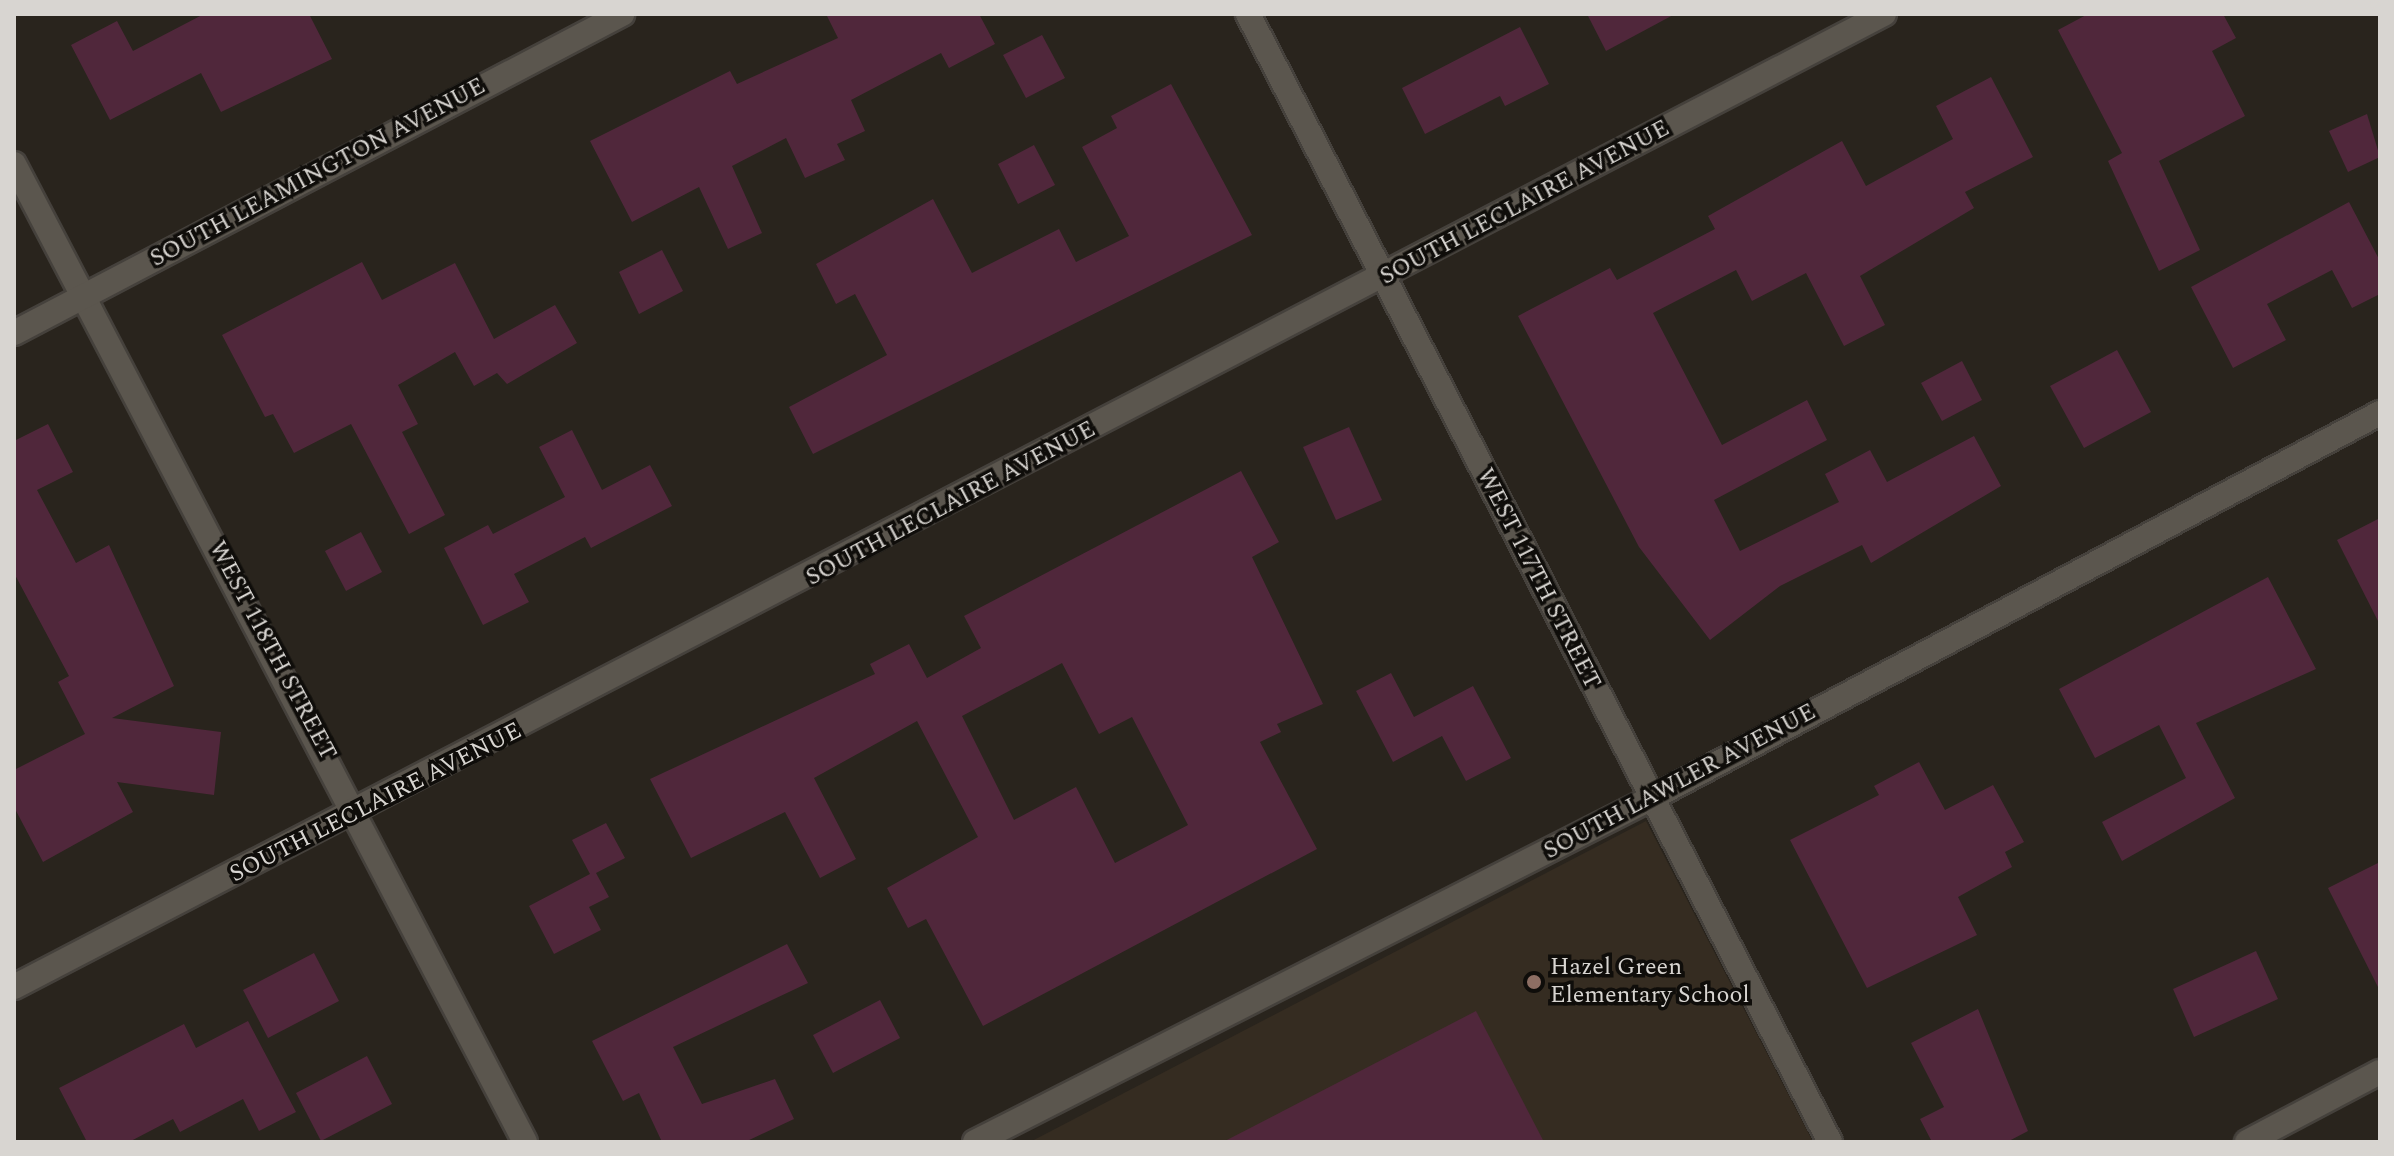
<!DOCTYPE html>
<style>
body{margin:0}
#map{position:relative;width:2394px;height:1156px;overflow:hidden;background:#29241d;font-family:Spectral,serif}
div>[style]{position:absolute}
.built>*{inset:0;background:#352c21}
.building>*{inset:0;background:#50273b}
.roads{filter:drop-shadow(2px 0 #45413c) drop-shadow(-2px 0 #45413c) drop-shadow(0 2px #45413c) drop-shadow(0 -2px #45413c)}
.minor>*{height:24px;margin:-12px;padding:0 12px;transform-origin:12px;border-radius:12px;background:#5b564e}
.dots>*{width:22px;height:22px;translate:-50% -50%;box-sizing:border-box;border:4px solid #0f0d0a;border-radius:50%}
span{translate:-50% -50%;white-space:nowrap;text-align:center;line-height:1.15;-webkit-text-stroke:7px #0f0d0a;paint-order:stroke}
.street-label{font-size:24px;color:#d8d5d1}
.poi-label{font-size:24px;color:#d8d5d1}
.left{translate:0 -50%;text-align:left}
.frame{position:absolute;inset:0;border:16px solid #d8d5d1;pointer-events:none}
</style>
<div id="map">
<div class="built">
<div style="clip-path:polygon(1646px 821px,1813px 1142px,1030px 1142px)"></div>
</div>
<div class="building">
<div style="clip-path:polygon(204px 14px,309px 14px,332px 59px,221px 112px,201px 73px,110px 120px,71px 45px,117px 21px,133px 51px)"></div>
<div style="clip-path:polygon(826px 14px,979px 14px,995px 44px,949px 68px,941px 53px,851px 100px,865px 131px,837px 144px,845px 160px,805px 178px,786px 138px,732px 166px,762px 233px,728px 249px,699px 187px,632px 222px,590px 141px,730px 71px,737px 84px,838px 38px)"></div>
<div style="clip-path:polygon(1587px 14px,1675px 14px,1606px 51px)"></div>
<div style="clip-path:polygon(2088px 14px,2223px 14px,2236px 38px,2212px 51px,2245px 116px,2159px 161px,2200px 250px,2159px 271px,2108px 161px,2122px 153px,2058px 30px)"></div>
<div style="clip-path:polygon(1520px 27px,1549px 84px,1505px 106px,1500px 96px,1425px 134px,1402px 88px)"></div>
<div style="clip-path:polygon(1042px 35px,1065px 78px,1026px 98px,1003px 55px)"></div>
<div style="clip-path:polygon(1991px 77px,2033px 157px,1965px 192px,1974px 208px,1860px 276px,1885px 325px,1844px 346px,1806px 273px,1752px 301px,1736px 270px,1653px 313px,1722px 445px,1807px 400px,1827px 440px,1714px 500px,1740px 551px,1839px 502px,1825px 474px,1870px 450px,1887px 482px,1974px 436px,2001px 486px,1871px 563px,1862px 545px,1780px 586px,1710px 640px,1639px 547px,1518px 316px,1610px 268px,1617px 280px,1715px 229px,1708px 216px,1842px 141px,1866px 186px,1953px 139px,1936px 106px)"></div>
<div style="clip-path:polygon(1171px 84px,1252px 235px,813px 454px,789px 407px,887px 355px,855px 294px,836px 304px,816px 264px,933px 199px,972px 273px,1059px 229px,1076px 262px,1129px 236px,1082px 147px,1117px 128px,1111px 116px)"></div>
<div style="clip-path:polygon(2367px 114px,2380px 157px,2348px 172px,2329px 131px)"></div>
<div style="clip-path:polygon(1034px 145px,1055px 185px,1018px 204px,998px 164px)"></div>
<div style="clip-path:polygon(2349px 202px,2380px 261px,2380px 294px,2352px 308px,2332px 270px,2267px 304px,2286px 340px,2233px 368px,2191px 287px)"></div>
<div style="clip-path:polygon(662px 250px,683px 291px,639px 314px,619px 272px)"></div>
<div style="clip-path:polygon(362px 262px,382px 300px,455px 263px,494px 339px,555px 305px,577px 343px,507px 384px,497px 373px,474px 386px,455px 352px,398px 385px,418px 424px,402px 432px,445px 515px,409px 534px,351px 424px,294px 453px,273px 414px,265px 417px,222px 335px)"></div>
<div style="clip-path:polygon(2117px 350px,2151px 412px,2084px 448px,2050px 386px)"></div>
<div style="clip-path:polygon(1962px 361px,1982px 400px,1942px 421px,1921px 383px)"></div>
<div style="clip-path:polygon(48px 424px,73px 472px,37px 490px,76px 563px,109px 545px,174px 686px,112px 718px,221px 732px,214px 795px,117px 782px,133px 812px,43px 862px,14px 807px,14px 770px,85px 734px,58px 682px,69px 676px,14px 573px,14px 441px)"></div>
<div style="clip-path:polygon(1349px 427px,1382px 500px,1336px 520px,1303px 447px)"></div>
<div style="clip-path:polygon(572px 430px,602px 490px,650px 465px,672px 506px,591px 548px,585px 537px,514px 574px,529px 602px,483px 625px,444px 548px,488px 525px,493px 534px,565px 497px,539px 447px)"></div>
<div style="clip-path:polygon(evenodd,1241px 471px,1279px 542px,1252px 557px,1323px 704px,1277px 724px,1281px 732px,1260px 742px,1317px 849px,983px 1026px,926px 919px,908px 928px,887px 888px,978px 837px,917px 721px,814px 778px,856px 859px,820px 878px,785px 812px,691px 858px,650px 779px,875px 674px,870px 664px,909px 644px,927px 678px,981px 648px,964px 616px,1241px 471px,1062px 663px,1099px 734px,1132px 717px,1188px 825px,1115px 863px,1076px 787px,1014px 820px,962px 716px,1062px 663px)"></div>
<div style="clip-path:polygon(2380px 518px,2380px 625px,2337px 540px)"></div>
<div style="clip-path:polygon(361px 532px,382px 572px,346px 591px,325px 551px)"></div>
<div style="clip-path:polygon(2268px 577px,2316px 669px,2196px 723px,2235px 798px,2122px 861px,2102px 822px,2186px 778px,2159px 725px,2095px 758px,2059px 689px)"></div>
<div style="clip-path:polygon(1391px 673px,1414px 717px,1473px 686px,1511px 758px,1466px 781px,1442px 736px,1393px 762px,1356px 691px)"></div>
<div style="clip-path:polygon(1919px 762px,1945px 810px,1993px 785px,2024px 842px,2005px 852px,2012px 867px,1958px 897px,1977px 935px,1867px 988px,1790px 840px,1879px 795px,1874px 786px)"></div>
<div style="clip-path:polygon(606px 823px,625px 858px,596px 873px,609px 897px,589px 907px,601px 930px,554px 954px,529px 906px,590px 874px,572px 840px)"></div>
<div style="clip-path:polygon(2380px 862px,2380px 991px,2328px 888px)"></div>
<div style="clip-path:polygon(787px 944px,808px 983px,673px 1047px,702px 1104px,775px 1079px,794px 1119px,745px 1142px,662px 1142px,639px 1093px,623px 1101px,592px 1041px)"></div>
<div style="clip-path:polygon(2256px 951px,2278px 999px,2194px 1037px,2173px 989px)"></div>
<div style="clip-path:polygon(314px 953px,339px 1001px,268px 1038px,243px 990px)"></div>
<div style="clip-path:polygon(880px 1000px,900px 1038px,833px 1073px,813px 1035px)"></div>
<div style="clip-path:polygon(1978px 1009px,2028px 1131px,2007px 1142px,1932px 1142px,1920px 1119px,1944px 1107px,1911px 1043px)"></div>
<div style="clip-path:polygon(1476px 1011px,1544px 1142px,1223px 1142px)"></div>
<div style="clip-path:polygon(248px 1021px,296px 1112px,259px 1131px,243px 1099px,180px 1132px,173px 1119px,129px 1142px,87px 1142px,59px 1088px,184px 1024px,196px 1048px)"></div>
<div style="clip-path:polygon(367px 1056px,392px 1104px,321px 1141px,296px 1093px)"></div>
</div>
<div class="roads">
<div class="minor">
<div style="left:1248px;top:14px;width:1269px;rotate:62.71deg"></div>
<div style="left:14px;top:164px;width:1103px;rotate:62.41deg"></div>
<div style="left:14px;top:333px;width:687px;rotate:-27.68deg"></div>
<div style="left:14px;top:987px;width:2108px;rotate:-27.49deg"></div>
<div style="left:975px;top:1142px;width:757px;rotate:-26.94deg"></div>
<div style="left:1650px;top:799px;width:826px;rotate:-27.87deg"></div>
<div style="left:2247px;top:1142px;width:150px;rotate:-27.8deg"></div>
</div>
</div>
<div class="dots">
<div style="left:1534px;top:982px;background:#8d6e63"></div>
</div>
<div class="street-label">
<span style="left:318px;top:173px;rotate:-28deg">SOUTH LEAMINGTON AVENUE</span>
<span style="left:1525px;top:203px;rotate:-28deg">SOUTH LECLAIRE AVENUE</span>
<span style="left:951px;top:504px;rotate:-28deg">SOUTH LECLAIRE AVENUE</span>
<span style="left:1538px;top:579px;rotate:63deg">WEST 117TH STREET</span>
<span style="left:272px;top:651px;rotate:62deg">WEST 118TH STREET</span>
<span style="left:1680px;top:782px;rotate:-28deg">SOUTH LAWLER AVENUE</span>
<span style="left:376px;top:803px;rotate:-27deg">SOUTH LECLAIRE AVENUE</span>
</div>
<div class="poi-label">
<span class="left" style="left:1550px;top:982px">Hazel Green<br>Elementary School</span>
</div>
<div class="frame"></div>
</div>
